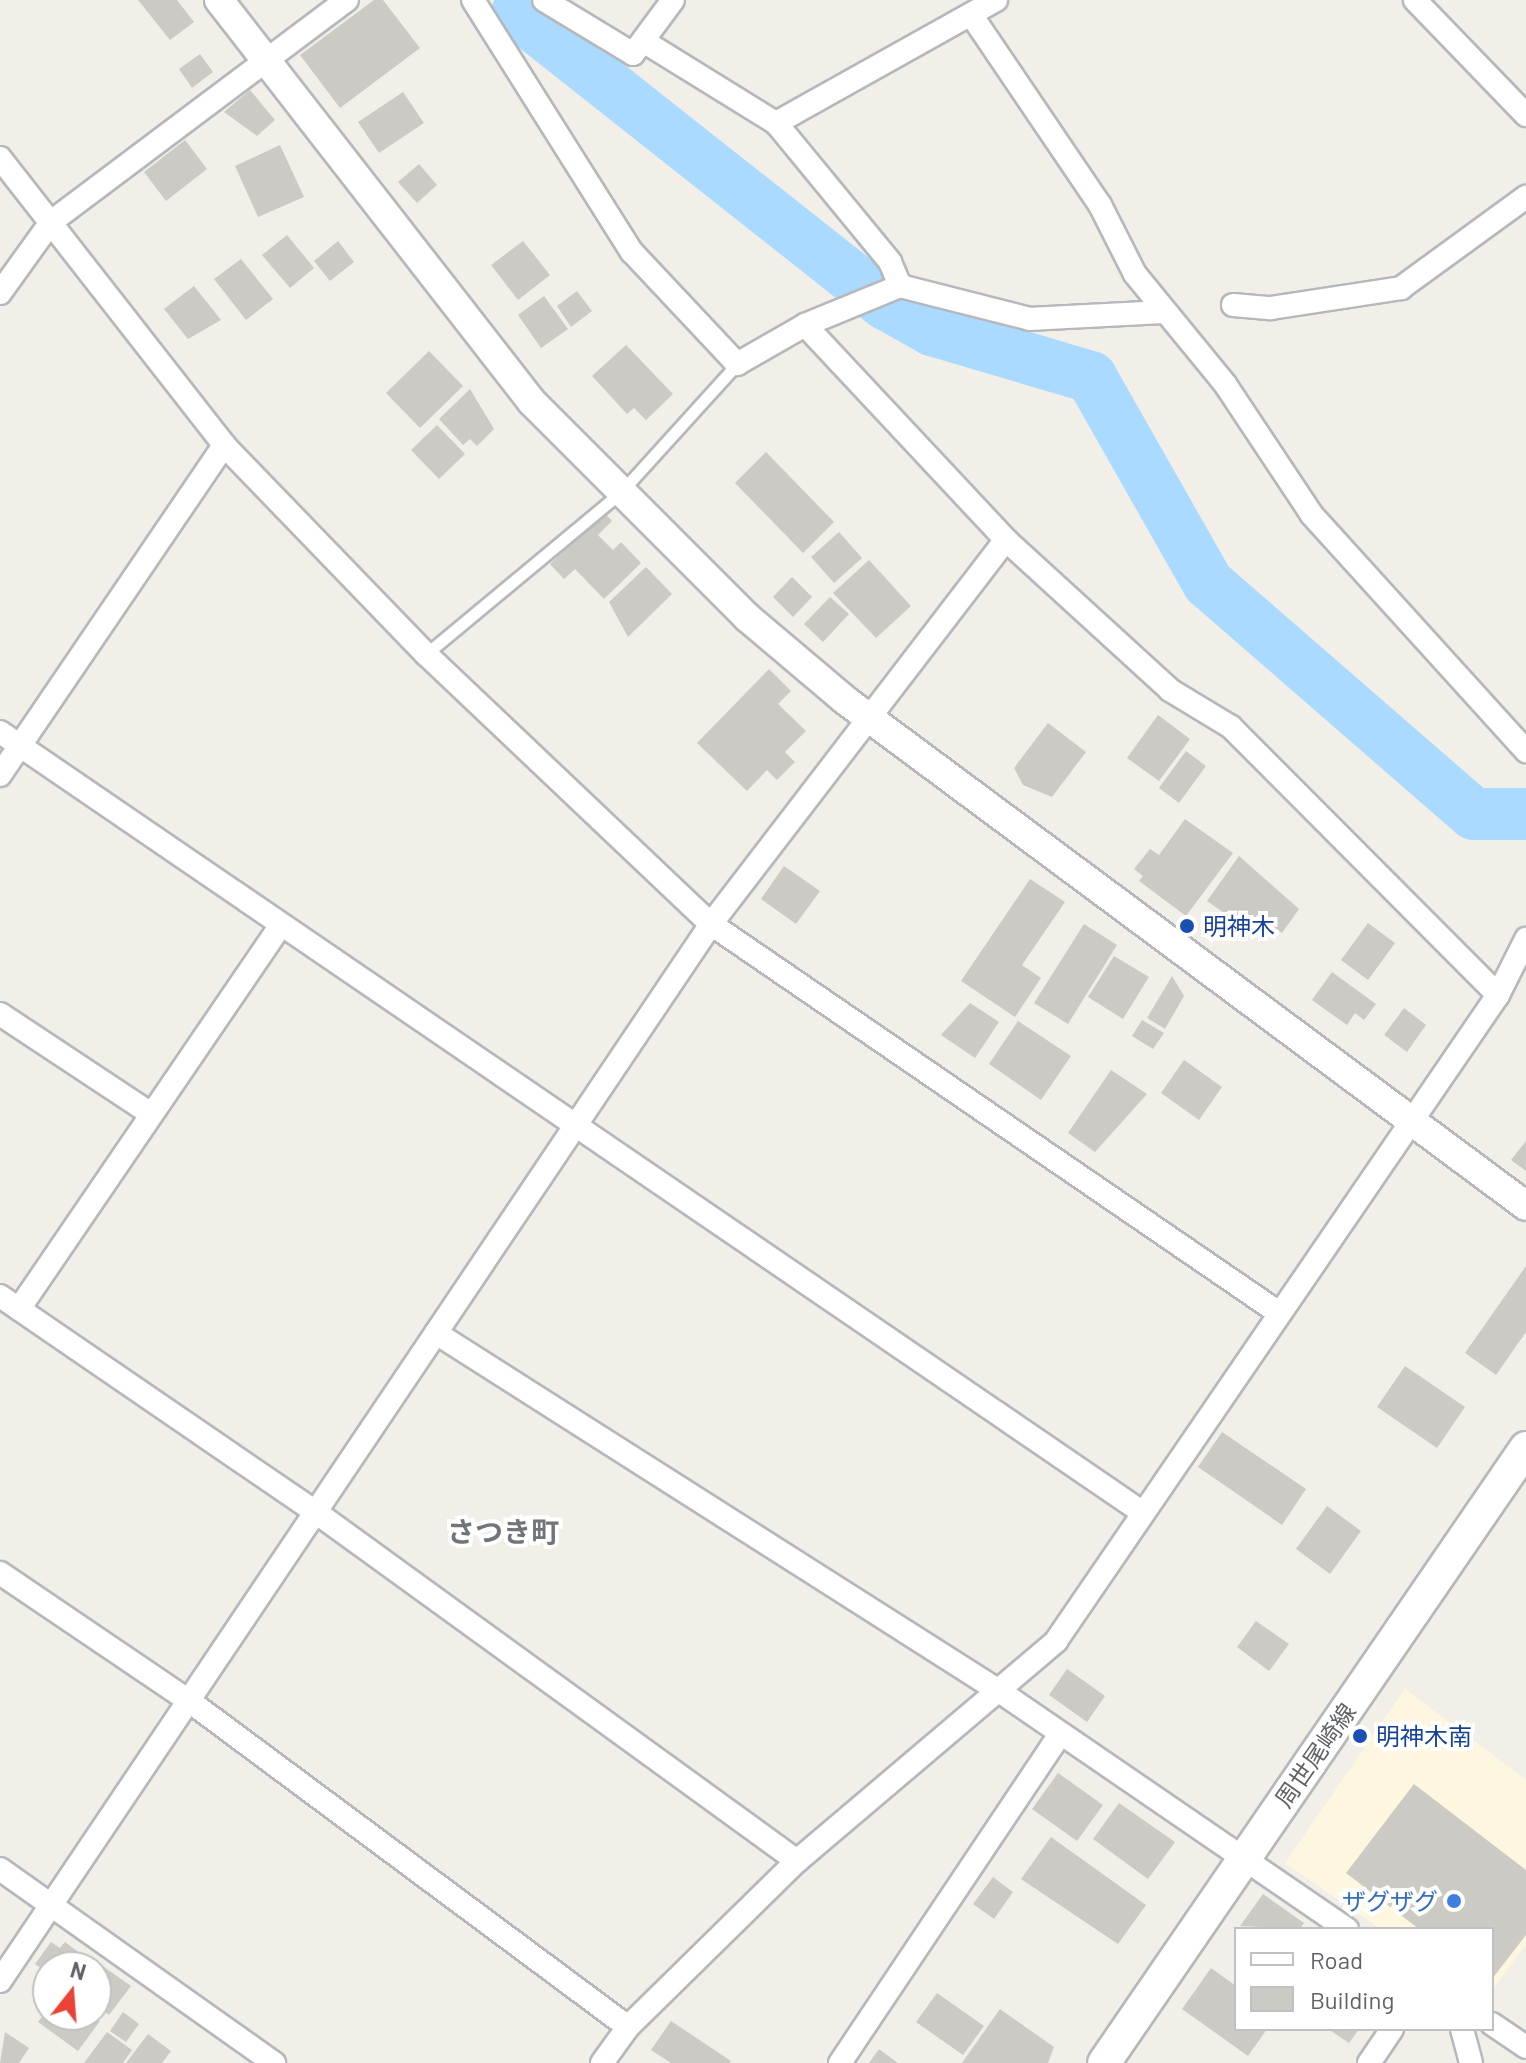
<!DOCTYPE html>
<meta charset="utf-8">
<style>
body{margin:0}
#map{position:relative;width:1526px;height:2063px;overflow:hidden;background:#f1efe8;font-family:Barlow,"Noto Sans JP",sans-serif}
div>[style]{position:absolute}
.commercial>*{inset:0;background:#fef7e0}
.river>*{height:52px;margin:-26px;padding:0 26px;transform-origin:26px;border-radius:26px;background:#aadaff}
.building>*{inset:0;background:#cccac5}
.roads{filter:drop-shadow(2px 0 #b5b8bc) drop-shadow(-2px 0 #b5b8bc) drop-shadow(0 2px #b5b8bc) drop-shadow(0 -2px #b5b8bc)}
.service>*{height:11px;margin:-5.5px;padding:0 5.5px;transform-origin:5.5px;border-radius:5.5px;background:#fff}
.minor>*{height:22px;margin:-11px;padding:0 11px;transform-origin:11px;border-radius:11px;background:#fff}
.tertiary>*{height:28px;margin:-14px;padding:0 14px;transform-origin:14px;border-radius:14px;background:#fff}
.secondary>*{height:32px;margin:-16px;padding:0 16px;transform-origin:16px;border-radius:16px;background:#fff}
.dots>*{width:22px;height:22px;translate:-50% -50%;box-sizing:border-box;border:4px solid #fff;border-radius:50%}
span{translate:-50% -50%;white-space:nowrap;text-align:center;line-height:1.15;-webkit-text-stroke:8px #fff;paint-order:stroke}
.transit-label{font-size:24px;color:#164399}
.left{translate:0 -50%;text-align:left}
.street-label{font-size:24px;color:#5f6368}
.shop-label{font-size:24px;color:#366cbe}
.right{translate:-100% -50%;text-align:right}
.quarter-label{font-size:28px;color:#70757a;font-weight:700}
.legend{position:absolute;left:1234px;top:1927px;width:260px;height:104px;box-sizing:border-box;background:#fff;border:2px solid #bfc1c3;margin:0;padding:10px 14px;list-style:none;font-size:24px;color:#5f6368}
.legend li{display:flex;align-items:center;gap:16px;height:40px}
.legend b{width:40px;border:2px solid #bfc1c3}
.north{position:absolute;left:32px;top:1951px;width:80px;height:80px;box-sizing:border-box;background:#fff;border:2px solid #bfc1c3;border-radius:50%;rotate:17deg;font-size:22px;font-weight:700;line-height:32px;text-align:center;color:#5f6368}
.north::after{content:'';display:block;margin:auto;width:28px;height:36px;background:#ea4335;clip-path:polygon(50% 0,100% 100%,50% 72%,0 100%)}
</style>
<div id="map">
<div class="commercial">
<div style="clip-path:polygon(1405px 1689px,1526px 1780px,1526px 1944px,1492px 1990px,1492px 1929px,1381px 1929px,1285px 1863px)"></div>
</div>
<div class="river">
<div style="left:517px;top:13px;width:470px;rotate:38.3deg"></div>
<div style="left:886px;top:304px;width:53px;rotate:29.5deg"></div>
<div style="left:932px;top:330px;width:166px;rotate:16.5deg"></div>
<div style="left:1091px;top:377px;width:237px;rotate:60.4deg"></div>
<div style="left:1208px;top:583px;width:352px;rotate:41deg"></div>
<div style="left:1474px;top:814px;width:52px"></div>
</div>
<div class="building">
<div style="clip-path:polygon(138px 0,177px 0,194px 22px,170px 40px)"></div>
<div style="clip-path:polygon(374px 0,383px 0,420px 48px,340px 108px,300px 55px)"></div>
<div style="clip-path:polygon(200px 54px,213px 72px,192px 88px,179px 69px)"></div>
<div style="clip-path:polygon(250px 90px,275px 120px,257px 136px,224px 112px)"></div>
<div style="clip-path:polygon(403px 92px,424px 123px,379px 153px,358px 122px)"></div>
<div style="clip-path:polygon(185px 140px,207px 169px,166px 201px,144px 172px)"></div>
<div style="clip-path:polygon(280px 145px,304px 197px,258px 217px,235px 166px)"></div>
<div style="clip-path:polygon(419px 164px,437px 185px,417px 203px,398px 182px)"></div>
<div style="clip-path:polygon(287px 235px,314px 268px,290px 288px,262px 255px)"></div>
<div style="clip-path:polygon(338px 241px,354px 262px,330px 281px,314px 261px)"></div>
<div style="clip-path:polygon(523px 241px,550px 275px,518px 300px,491px 265px)"></div>
<div style="clip-path:polygon(241px 259px,273px 299px,246px 320px,214px 279px)"></div>
<div style="clip-path:polygon(194px 286px,221px 320px,188px 339px,164px 309px)"></div>
<div style="clip-path:polygon(577px 291px,592px 311px,571px 327px,557px 306px)"></div>
<div style="clip-path:polygon(544px 296px,568px 329px,541px 348px,518px 315px)"></div>
<div style="clip-path:polygon(626px 345px,673px 394px,646px 420px,634px 408px,627px 414px,592px 376px)"></div>
<div style="clip-path:polygon(429px 351px,463px 386px,420px 428px,386px 393px)"></div>
<div style="clip-path:polygon(470px 389px,494px 429px,477px 446px,470px 439px,463px 445px,439px 419px)"></div>
<div style="clip-path:polygon(437px 425px,465px 454px,439px 479px,411px 450px)"></div>
<div style="clip-path:polygon(766px 452px,834px 522px,803px 553px,735px 483px)"></div>
<div style="clip-path:polygon(604px 512px,612px 521px,598px 535px,613px 550px,621px 542px,641px 563px,604px 599px,575px 569px,564px 579px,550px 564px)"></div>
<div style="clip-path:polygon(839px 532px,862px 558px,834px 583px,811px 557px)"></div>
<div style="clip-path:polygon(869px 560px,911px 606px,876px 638px,833px 593px)"></div>
<div style="clip-path:polygon(646px 567px,672px 594px,628px 637px,609px 602px)"></div>
<div style="clip-path:polygon(792px 577px,812px 597px,793px 617px,773px 597px)"></div>
<div style="clip-path:polygon(830px 597px,849px 614px,823px 642px,804px 624px)"></div>
<div style="clip-path:polygon(769px 669px,791px 691px,778px 704px,806px 731px,785px 752px,795px 762px,777px 780px,767px 770px,747px 791px,697px 743px)"></div>
<div style="clip-path:polygon(1158px 715px,1190px 739px,1159px 781px,1127px 758px)"></div>
<div style="clip-path:polygon(1048px 723px,1086px 752px,1052px 797px,1023px 785px,1014px 768px)"></div>
<div style="clip-path:polygon(1186px 751px,1206px 766px,1179px 803px,1159px 788px)"></div>
<div style="clip-path:polygon(1185px 819px,1233px 853px,1186px 916px,1139px 881px,1143px 876px,1134px 869px,1150px 849px,1159px 855px)"></div>
<div style="clip-path:polygon(1239px 856px,1299px 909px,1282px 933px,1257px 915px,1247px 929px,1207px 901px)"></div>
<div style="clip-path:polygon(784px 866px,820px 891px,796px 924px,761px 899px)"></div>
<div style="clip-path:polygon(1030px 879px,1065px 902px,1022px 965px,1041px 978px,1015px 1017px,961px 981px)"></div>
<div style="clip-path:polygon(1368px 923px,1395px 943px,1368px 980px,1341px 960px)"></div>
<div style="clip-path:polygon(1084px 924px,1117px 945px,1068px 1024px,1034px 1003px)"></div>
<div style="clip-path:polygon(1114px 956px,1149px 977px,1123px 1019px,1088px 997px)"></div>
<div style="clip-path:polygon(1332px 972px,1376px 1004px,1364px 1020px,1355px 1013px,1347px 1025px,1312px 1000px)"></div>
<div style="clip-path:polygon(1172px 976px,1184px 996px,1165px 1029px,1147px 1018px)"></div>
<div style="clip-path:polygon(970px 1003px,999px 1022px,975px 1058px,941px 1035px)"></div>
<div style="clip-path:polygon(1404px 1008px,1426px 1025px,1407px 1052px,1384px 1035px)"></div>
<div style="clip-path:polygon(1142px 1020px,1164px 1033px,1153px 1049px,1132px 1036px)"></div>
<div style="clip-path:polygon(1018px 1021px,1071px 1056px,1041px 1100px,989px 1064px)"></div>
<div style="clip-path:polygon(1184px 1060px,1222px 1087px,1199px 1120px,1161px 1093px)"></div>
<div style="clip-path:polygon(1111px 1070px,1147px 1094px,1095px 1152px,1068px 1133px)"></div>
<div style="clip-path:polygon(1526px 1141px,1526px 1171px,1511px 1160px)"></div>
<div style="clip-path:polygon(1526px 1266px,1526px 1332px,1496px 1375px,1465px 1353px)"></div>
<div style="clip-path:polygon(1405px 1366px,1465px 1407px,1437px 1448px,1377px 1407px)"></div>
<div style="clip-path:polygon(1222px 1432px,1306px 1489px,1282px 1525px,1198px 1467px)"></div>
<div style="clip-path:polygon(1327px 1506px,1361px 1531px,1330px 1574px,1296px 1549px)"></div>
<div style="clip-path:polygon(1256px 1621px,1289px 1644px,1269px 1671px,1237px 1647px)"></div>
<div style="clip-path:polygon(1067px 1669px,1105px 1696px,1087px 1722px,1049px 1695px)"></div>
<div style="clip-path:polygon(1058px 1773px,1103px 1805px,1077px 1841px,1032px 1809px)"></div>
<div style="clip-path:polygon(1414px 1784px,1526px 1870px,1526px 1935px,1492px 1979px,1492px 1929px,1419px 1929px,1346px 1873px)"></div>
<div style="clip-path:polygon(1119px 1803px,1175px 1842px,1148px 1879px,1093px 1839px)"></div>
<div style="clip-path:polygon(1051px 1837px,1146px 1905px,1118px 1944px,1021px 1879px)"></div>
<div style="clip-path:polygon(993px 1877px,1013px 1892px,994px 1919px,973px 1904px)"></div>
<div style="clip-path:polygon(1263px 1894px,1304px 1923px,1300px 1929px,1240px 1926px)"></div>
<div style="clip-path:polygon(51px 1942px,60px 1948px,65px 1942px,85px 1957px,78px 1967px,48px 1967px,48px 1973px,35px 1964px)"></div>
<div style="clip-path:polygon(104px 1967px,131px 1986px,109px 2015px,96px 2006px,96px 1978px)"></div>
<div style="clip-path:polygon(1211px 1968px,1236px 1986px,1236px 2029px,1267px 2029px,1248px 2056px,1182px 2009px)"></div>
<div style="clip-path:polygon(937px 1993px,984px 2026px,963px 2055px,916px 2022px)"></div>
<div style="clip-path:polygon(48px 2009px,48px 2015px,100px 2021px,78px 2051px,38px 2022px)"></div>
<div style="clip-path:polygon(1000px 2009px,1054px 2047px,1048px 2063px,962px 2063px)"></div>
<div style="clip-path:polygon(123px 2012px,139px 2024px,126px 2042px,110px 2031px)"></div>
<div style="clip-path:polygon(671px 2021px,731px 2061px,729px 2063px,671px 2063px,651px 2050px)"></div>
<div style="clip-path:polygon(1328px 2029px,1359px 2029px,1349px 2043px)"></div>
<div style="clip-path:polygon(5px 2032px,29px 2048px,19px 2063px,0 2063px)"></div>
<div style="clip-path:polygon(107px 2032px,132px 2050px,123px 2063px,84px 2063px)"></div>
<div style="clip-path:polygon(148px 2034px,171px 2051px,162px 2063px,126px 2063px)"></div>
<div style="clip-path:polygon(879px 2049px,898px 2063px,869px 2063px)"></div>
</div>
<div class="roads">
<div class="service">
<div style="left:426px;top:654px;width:252px;rotate:-39.7deg"></div>
<div style="left:620px;top:493px;width:174px;rotate:-47.8deg"></div>
</div>
<div class="minor">
<div style="left:473px;top:0;width:298px;rotate:57.8deg"></div>
<div style="left:632px;top:252px;width:154px;rotate:46.8deg"></div>
<div style="left:737px;top:364px;width:78px;rotate:-29.8deg"></div>
<div style="left:805px;top:325px;width:103px;rotate:-22.3deg"></div>
<div style="left:900px;top:286px;width:134px;rotate:14.2deg"></div>
<div style="left:1030px;top:319px;width:133px;rotate:-3deg"></div>
<div style="left:544px;top:0;width:104px;rotate:31.2deg"></div>
<div style="left:633px;top:54px;width:67px;rotate:-53.5deg"></div>
<div style="left:1415px;top:0;width:160px;rotate:46deg"></div>
<div style="left:974px;top:19px;width:225px;rotate:55.9deg"></div>
<div style="left:1100px;top:205px;width:77px;rotate:63.1deg"></div>
<div style="left:1135px;top:274px;width:142px;rotate:50.7deg"></div>
<div style="left:1225px;top:384px;width:157px;rotate:56.4deg"></div>
<div style="left:1312px;top:515px;width:319px;rotate:47.8deg"></div>
<div style="left:643px;top:41px;width:156px;rotate:31.7deg"></div>
<div style="left:776px;top:123px;width:180px;rotate:50.6deg"></div>
<div style="left:890px;top:262px;width:26px;rotate:67deg"></div>
<div style="left:776px;top:123px;width:252px;rotate:-29.2deg"></div>
<div style="left:0;top:158px;width:364px;rotate:52deg"></div>
<div style="left:224px;top:445px;width:291px;rotate:46deg"></div>
<div style="left:426px;top:654px;width:393px;rotate:43.5deg"></div>
<div style="left:711px;top:924px;width:688px;rotate:34.41deg"></div>
<div style="left:0;top:293px;width:87px;rotate:-54.3deg"></div>
<div style="left:51px;top:222px;width:370px;rotate:-36.9deg"></div>
<div style="left:1233px;top:305px;width:38px;rotate:5deg"></div>
<div style="left:1271px;top:308px;width:132px;rotate:-8.7deg"></div>
<div style="left:1401px;top:288px;width:155px;rotate:-36.1deg"></div>
<div style="left:805px;top:325px;width:294px;rotate:46.9deg"></div>
<div style="left:1006px;top:540px;width:222px;rotate:42.4deg"></div>
<div style="left:1170px;top:690px;width:71px;rotate:31.2deg"></div>
<div style="left:1231px;top:727px;width:378px;rotate:45.1deg"></div>
<div style="left:0;top:732px;width:1384px;rotate:34.34deg"></div>
<div style="left:0;top:775px;width:399px;rotate:-55.8deg"></div>
<div style="left:0;top:1014px;width:181px;rotate:33.5deg"></div>
<div style="left:0;top:1296px;width:384px;rotate:34.4deg"></div>
<div style="left:317px;top:1513px;width:593px;rotate:35.94deg"></div>
<div style="left:19px;top:1309px;width:461px;rotate:-55.7deg"></div>
<div style="left:436px;top:1333px;width:671px;rotate:32.46deg"></div>
<div style="left:1002px;top:1693px;width:418px;rotate:34.4deg"></div>
<div style="left:0;top:1573px;width:232px;rotate:34.1deg"></div>
<div style="left:192px;top:1703px;width:543px;rotate:36.62deg"></div>
<div style="left:0;top:1869px;width:336px;rotate:35.3deg"></div>
<div style="left:0;top:1981px;width:1274px;rotate:-56.07deg"></div>
<div style="left:711px;top:924px;width:484px;rotate:-52.5deg"></div>
<div style="left:1492px;top:2024px;width:41px;rotate:34.1deg"></div>
<div style="left:1462px;top:2029px;width:35px;rotate:75deg"></div>
<div style="left:602px;top:2063px;width:44px;rotate:-54.2deg"></div>
<div style="left:628px;top:2027px;width:237px;rotate:-44.5deg"></div>
<div style="left:797px;top:1861px;width:340px;rotate:-40.3deg"></div>
<div style="left:1056px;top:1641px;width:783px;rotate:-55.62deg"></div>
<div style="left:1498px;top:995px;width:63px;rotate:-63.4deg"></div>
<div style="left:840px;top:2063px;width:396px;rotate:-56.2deg"></div>
<div style="left:1369px;top:2063px;width:41px;rotate:-55.9deg"></div>
</div>
<div class="tertiary">
<div style="left:219px;top:0;width:509px;rotate:52.1deg"></div>
<div style="left:532px;top:402px;width:305px;rotate:45deg"></div>
<div style="left:748px;top:618px;width:127px;rotate:40.2deg"></div>
<div style="left:845px;top:700px;width:848px;rotate:36.61deg"></div>
</div>
<div class="secondary">
<div style="left:1104px;top:2063px;width:746px;rotate:-55.54deg"></div>
</div>
</div>
<div class="dots">
<div style="left:1187px;top:926px;background:#1a4fb4"></div>
<div style="left:1360px;top:1736px;background:#1a4fb4"></div>
<div style="left:1454px;top:1901px;background:#3f7fe0"></div>
</div>
<div class="transit-label">
<span class="left" style="left:1203px;top:926px">明神木</span>
<span class="left" style="left:1376px;top:1736px">明神木南</span>
</div>
<div class="street-label">
<span style="left:1315px;top:1755px;rotate:-55deg">周世尾崎線</span>
</div>
<div class="shop-label">
<span class="right" style="left:1438px;top:1901px">ザグザグ</span>
</div>
<div class="quarter-label">
<span style="left:503px;top:1531px">さつき町</span>
</div>
<ul class="legend">
<li><b style="height:10px;background:#fff"></b>Road</li>
<li><b style="height:22px;background:#cccac5"></b>Building</li>
</ul>
<div class="north">N</div>
</div>
